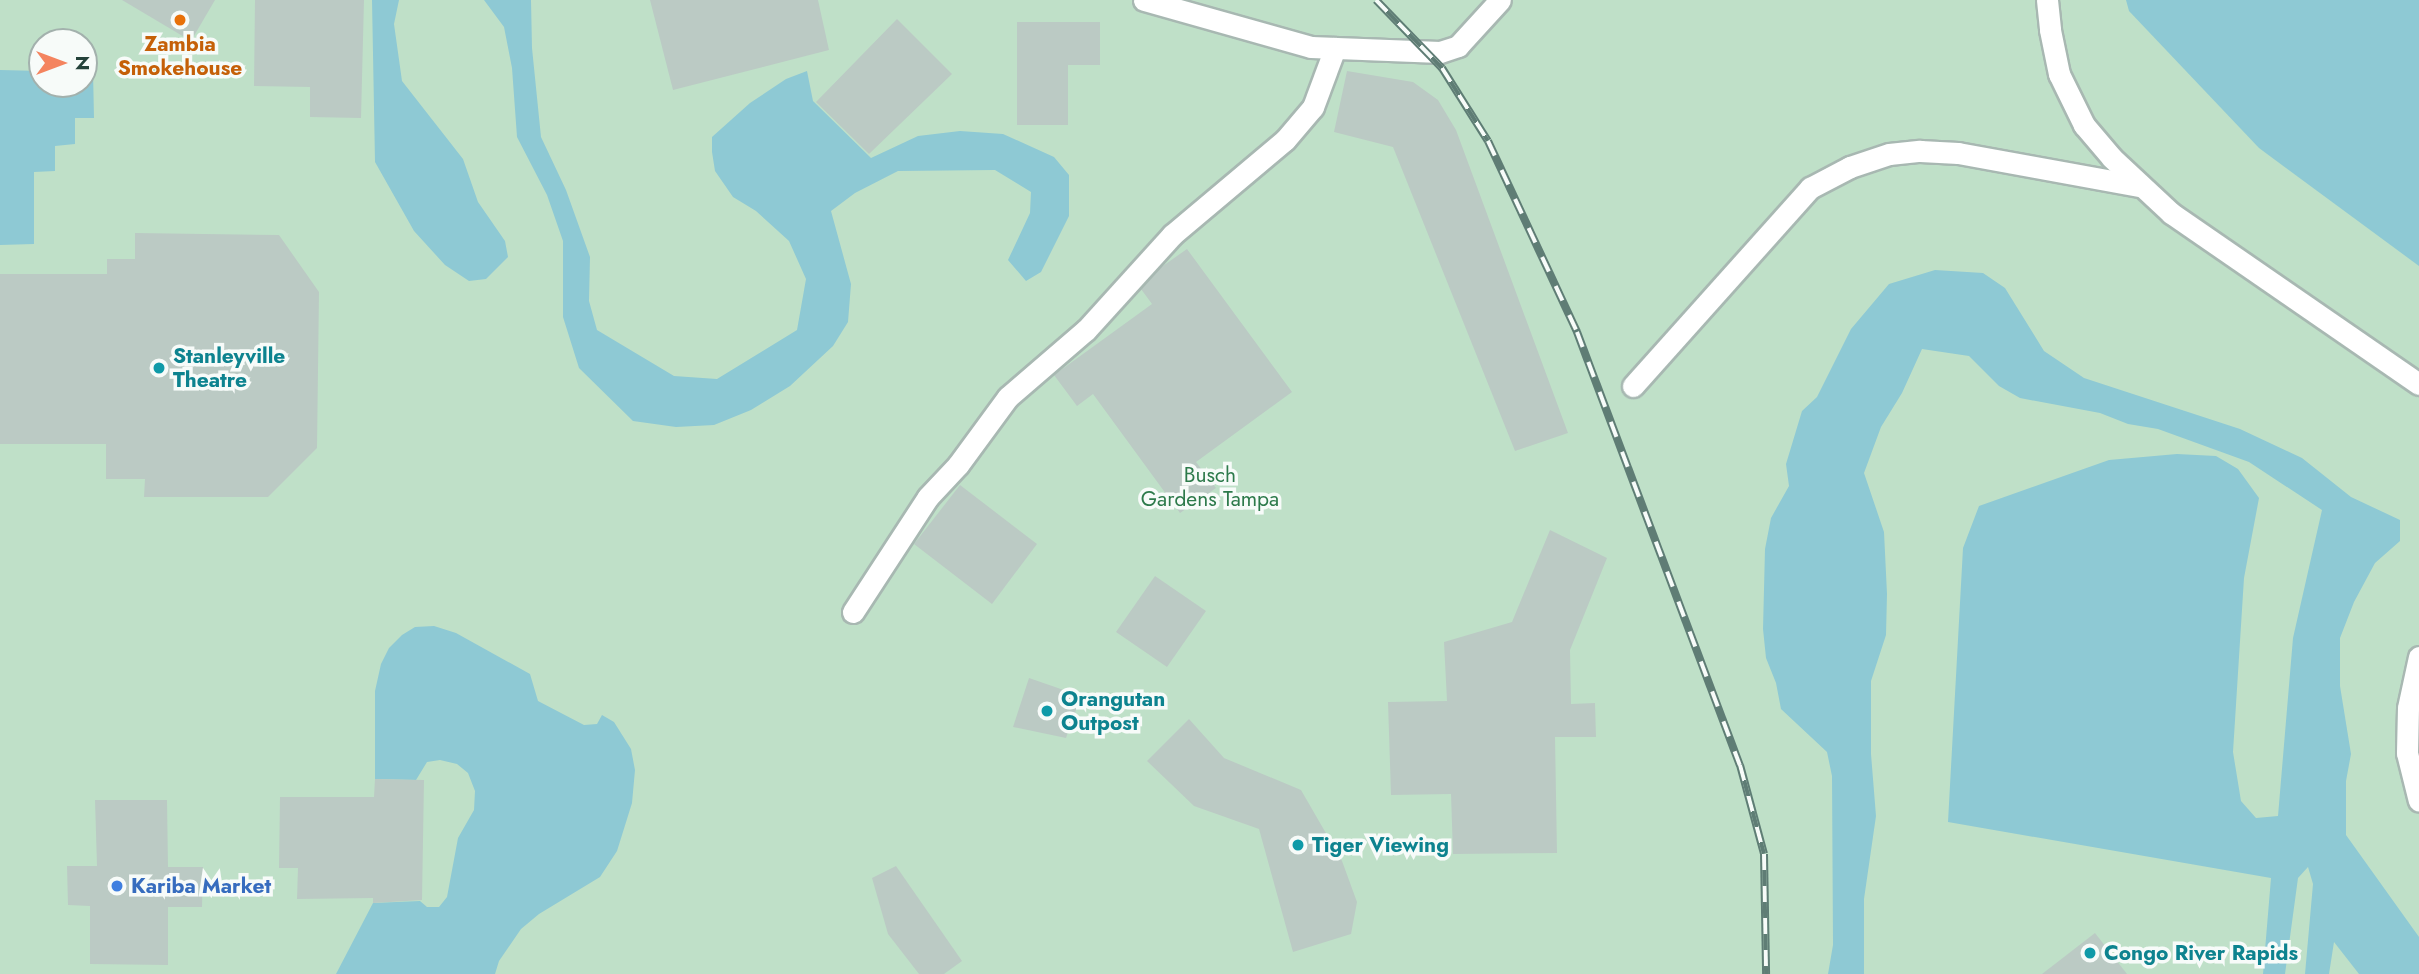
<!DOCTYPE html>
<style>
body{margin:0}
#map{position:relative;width:2419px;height:974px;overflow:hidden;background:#e6efeb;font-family:Jost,sans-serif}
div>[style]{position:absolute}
.green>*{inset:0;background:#bfe0c8}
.water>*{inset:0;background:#8ec9d4}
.building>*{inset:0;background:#bbcac4}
.roads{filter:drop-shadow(2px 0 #a8b8b2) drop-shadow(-2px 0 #a8b8b2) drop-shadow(0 2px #a8b8b2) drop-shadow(0 -2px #a8b8b2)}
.service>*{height:21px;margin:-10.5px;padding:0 10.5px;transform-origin:10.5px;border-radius:10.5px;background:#fff}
.rail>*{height:8px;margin-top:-4px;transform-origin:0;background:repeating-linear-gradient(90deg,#f7fbf9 0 16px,#5f7d75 0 32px);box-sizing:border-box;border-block:2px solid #5f7d75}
.dots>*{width:19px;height:19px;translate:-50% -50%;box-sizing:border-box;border:4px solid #f7fbf9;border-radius:50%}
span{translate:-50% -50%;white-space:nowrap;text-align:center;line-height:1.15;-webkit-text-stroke:7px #f7fbf9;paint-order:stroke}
.food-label{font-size:21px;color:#c56008;font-weight:700}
.culture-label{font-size:21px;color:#0d838f;font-weight:700}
.left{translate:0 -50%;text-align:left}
.park-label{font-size:21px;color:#2d7a4b}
.shop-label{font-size:21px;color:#366cbe;font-weight:700}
.north{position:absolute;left:28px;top:28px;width:70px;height:70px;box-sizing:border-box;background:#f7fbf9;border:2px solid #a3b1ad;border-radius:50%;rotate:90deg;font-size:19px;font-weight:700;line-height:28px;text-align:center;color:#24423a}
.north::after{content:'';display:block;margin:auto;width:24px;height:32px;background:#f4845f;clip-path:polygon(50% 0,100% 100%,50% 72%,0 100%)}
</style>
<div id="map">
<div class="green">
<div style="clip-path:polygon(evenodd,0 0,2419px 0,2419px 974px,0 974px,0 0,42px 42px,84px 42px,84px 84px,42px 84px,42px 42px)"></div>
</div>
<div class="water">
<div style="clip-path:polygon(372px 0,399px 0,394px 24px,402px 81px,463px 159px,478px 202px,505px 241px,508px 257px,486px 279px,469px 281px,445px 265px,414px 231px,375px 162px)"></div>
<div style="clip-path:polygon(484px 0,531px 0,532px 48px,541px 137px,566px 190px,590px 257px,589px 301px,597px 330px,674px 376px,717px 379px,797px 330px,806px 279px,789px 241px,756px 211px,733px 197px,715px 171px,712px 152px,712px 137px,750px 103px,786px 79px,807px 71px,813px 101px,871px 158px,918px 136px,960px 131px,1003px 134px,1054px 157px,1069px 175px,1069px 216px,1041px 272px,1026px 281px,1008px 260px,1030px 213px,1031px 192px,995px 170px,898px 171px,855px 193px,831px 211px,851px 284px,848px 322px,833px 346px,790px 386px,751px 410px,714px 425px,676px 427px,633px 421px,579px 368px,563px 317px,563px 241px,547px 195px,517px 137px,512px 68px,504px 27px)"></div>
<div style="clip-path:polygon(2126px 0,2419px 0,2419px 266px,2259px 148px,2129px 11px)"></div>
<div style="clip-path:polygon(0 70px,42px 71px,42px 84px,84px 84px,84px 71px,93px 71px,94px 118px,75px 118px,75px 144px,55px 146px,55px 171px,34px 172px,34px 244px,0 245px)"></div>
<div style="clip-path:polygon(1935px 270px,1983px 273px,2005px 288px,2044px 351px,2084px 378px,2240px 429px,2302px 458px,2351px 497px,2400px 520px,2400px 541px,2375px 563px,2354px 602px,2340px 638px,2340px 686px,2351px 754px,2346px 781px,2346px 835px,2419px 937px,2419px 974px,2359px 974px,2334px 942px,2329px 974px,2305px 974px,2313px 884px,2308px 867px,2298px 878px,2285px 974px,2263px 974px,2271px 878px,1948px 822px,1963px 548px,1979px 506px,2109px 460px,2177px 454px,2216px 456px,2238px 469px,2259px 498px,2244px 578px,2233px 752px,2241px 801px,2256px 818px,2278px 816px,2293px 638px,2322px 510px,2249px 462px,2158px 429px,2128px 424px,2100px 413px,2020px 398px,1999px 386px,1969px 356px,1922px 349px,1902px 393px,1881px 427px,1864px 473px,1884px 532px,1887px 594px,1886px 635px,1871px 681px,1871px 754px,1876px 816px,1864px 899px,1864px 974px,1828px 974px,1833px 945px,1832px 776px,1827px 752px,1781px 709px,1776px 683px,1766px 658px,1763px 629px,1765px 549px,1771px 518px,1789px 486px,1786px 464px,1802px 411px,1817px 397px,1851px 329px,1889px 284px)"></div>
<div style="clip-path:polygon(434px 626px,456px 633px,530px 674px,538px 701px,584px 725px,597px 724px,602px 715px,614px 722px,631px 749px,635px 770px,632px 803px,617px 851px,600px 877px,539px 914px,521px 929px,499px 961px,495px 974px,336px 974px,373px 903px,420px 901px,427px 907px,439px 907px,447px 897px,458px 838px,474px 810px,475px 791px,468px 773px,457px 764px,440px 760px,427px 762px,416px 780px,375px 779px,375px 691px,381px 664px,389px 648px,402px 635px,415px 627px)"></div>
</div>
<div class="building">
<div style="clip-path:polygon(122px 0,215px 0,191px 41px)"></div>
<div style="clip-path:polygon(255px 0,364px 0,361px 118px,310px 117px,310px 87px,254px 86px)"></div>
<div style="clip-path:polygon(650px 0,818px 0,829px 50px,673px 90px)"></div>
<div style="clip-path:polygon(897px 19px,952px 74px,869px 154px,816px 102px)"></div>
<div style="clip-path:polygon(1017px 22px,1100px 22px,1100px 65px,1068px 65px,1068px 125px,1017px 125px)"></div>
<div style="clip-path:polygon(1347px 71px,1413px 82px,1438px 100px,1456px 130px,1568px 433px,1515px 451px,1393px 147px,1334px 132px)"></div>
<div style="clip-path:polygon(135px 233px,279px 235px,319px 292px,317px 448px,268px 497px,144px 497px,145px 479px,106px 479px,106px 444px,0 444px,0 274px,107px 274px,107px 259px,135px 259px)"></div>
<div style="clip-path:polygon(1187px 249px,1292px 392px,1196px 462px,1216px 488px,1180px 513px,1093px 394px,1077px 406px,1054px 375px,1152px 304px,1141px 289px,1160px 268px)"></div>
<div style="clip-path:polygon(960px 485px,1037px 544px,992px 604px,914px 544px)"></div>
<div style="clip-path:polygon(1550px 530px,1607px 558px,1570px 650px,1571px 704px,1595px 703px,1596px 737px,1555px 737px,1557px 853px,1453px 854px,1451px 794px,1391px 795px,1388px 702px,1447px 701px,1444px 642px,1512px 622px)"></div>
<div style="clip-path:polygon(1155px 576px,1206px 611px,1167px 667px,1116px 632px)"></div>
<div style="clip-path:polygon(1029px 678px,1081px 696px,1066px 738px,1013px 727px)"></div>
<div style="clip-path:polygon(1189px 719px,1224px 758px,1301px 790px,1342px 861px,1357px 902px,1351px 934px,1293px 952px,1259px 829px,1194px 806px,1147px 761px)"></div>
<div style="clip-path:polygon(375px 779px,424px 780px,422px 900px,373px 903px,373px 898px,297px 899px,298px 868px,279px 868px,280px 797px,374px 797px)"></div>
<div style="clip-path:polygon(95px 800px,167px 800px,168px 867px,203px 867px,202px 907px,168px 907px,168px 965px,90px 964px,90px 906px,68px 905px,67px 866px,97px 866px)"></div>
<div style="clip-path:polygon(896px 866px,962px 961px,944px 974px,919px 974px,888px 934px,872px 878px)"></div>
<div style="clip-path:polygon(2095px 933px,2127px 974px,2042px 974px)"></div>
</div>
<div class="roads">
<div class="service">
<div style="left:1144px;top:0;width:173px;rotate:15.7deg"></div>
<div style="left:1311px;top:47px;width:129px;rotate:2.2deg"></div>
<div style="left:1440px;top:52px;width:19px;rotate:-18deg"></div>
<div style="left:1458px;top:46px;width:62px;rotate:-47.6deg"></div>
<div style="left:2047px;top:0;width:30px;rotate:84deg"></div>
<div style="left:2050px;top:30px;width:45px;rotate:78.4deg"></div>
<div style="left:2059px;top:74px;width:57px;rotate:63.9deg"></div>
<div style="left:2084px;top:125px;width:43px;rotate:49.7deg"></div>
<div style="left:2112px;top:158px;width:81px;rotate:43deg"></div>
<div style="left:2171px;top:213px;width:301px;rotate:34.6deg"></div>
<div style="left:1633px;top:386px;width:266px;rotate:-48.2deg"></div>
<div style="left:1810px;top:188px;width:45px;rotate:-27.7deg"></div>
<div style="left:1850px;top:167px;width:41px;rotate:-18.4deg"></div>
<div style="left:1889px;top:154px;width:31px;rotate:-6deg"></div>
<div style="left:1920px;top:151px;width:38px;rotate:3deg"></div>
<div style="left:1958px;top:153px;width:185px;rotate:10.3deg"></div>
<div style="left:853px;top:612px;width:137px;rotate:-56.9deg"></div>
<div style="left:928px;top:497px;width:44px;rotate:-46.8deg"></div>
<div style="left:958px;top:465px;width:84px;rotate:-53.7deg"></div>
<div style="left:1008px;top:397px;width:103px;rotate:-40.7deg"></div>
<div style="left:1086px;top:330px;width:128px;rotate:-47.8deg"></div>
<div style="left:1172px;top:235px;width:148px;rotate:-40.1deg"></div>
<div style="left:1285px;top:140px;width:43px;rotate:-49.7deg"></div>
<div style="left:1313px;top:107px;width:63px;rotate:-69.6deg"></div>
<div style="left:2419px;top:657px;width:52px;rotate:102.2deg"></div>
<div style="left:2408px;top:708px;width:45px;rotate:91.3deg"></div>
<div style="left:2407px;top:753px;width:49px;rotate:76deg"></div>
</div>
</div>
<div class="rail">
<div style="left:1376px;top:0;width:95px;rotate:45.9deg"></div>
<div style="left:1442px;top:68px;width:86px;rotate:57.8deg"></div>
<div style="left:1488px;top:141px;width:211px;rotate:65deg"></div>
<div style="left:1577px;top:332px;width:463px;rotate:69.4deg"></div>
<div style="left:1740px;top:765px;width:92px;rotate:74.9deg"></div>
<div style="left:1764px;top:854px;width:120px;rotate:89deg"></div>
</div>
<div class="dots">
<div style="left:180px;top:20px;background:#e8710a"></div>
<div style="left:159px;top:368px;background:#0f9aa8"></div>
<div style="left:1047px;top:711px;background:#0f9aa8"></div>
<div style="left:1298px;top:845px;background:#0f9aa8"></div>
<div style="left:117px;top:886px;background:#3f7fe0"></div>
<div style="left:2090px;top:953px;background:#0f9aa8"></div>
</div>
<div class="food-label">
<span style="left:180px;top:56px">Zambia<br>Smokehouse</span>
</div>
<div class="culture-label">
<span class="left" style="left:173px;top:368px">Stanleyville<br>Theatre</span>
<span class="left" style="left:1061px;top:711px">Orangutan<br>Outpost</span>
<span class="left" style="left:1312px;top:845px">Tiger Viewing</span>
<span class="left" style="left:2104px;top:953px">Congo River Rapids</span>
</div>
<div class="park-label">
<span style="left:1210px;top:487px">Busch<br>Gardens Tampa</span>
</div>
<div class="shop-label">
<span class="left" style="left:131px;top:886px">Kariba Market</span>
</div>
<div class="north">N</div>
</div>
